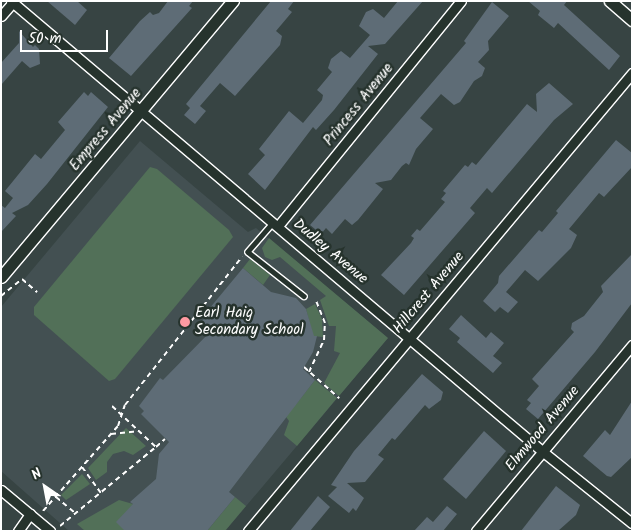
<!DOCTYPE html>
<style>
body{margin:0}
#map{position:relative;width:633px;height:532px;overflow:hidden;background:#374443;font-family:Kalam,sans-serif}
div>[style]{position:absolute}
.built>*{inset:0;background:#435052}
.green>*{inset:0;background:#527058}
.building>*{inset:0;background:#5e6c76}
.path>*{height:2px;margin-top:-1px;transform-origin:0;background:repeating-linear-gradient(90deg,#fff 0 5px,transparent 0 9px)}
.roads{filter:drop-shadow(1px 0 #fff) drop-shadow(-1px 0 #fff) drop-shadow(0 1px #fff) drop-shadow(0 -1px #fff)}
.service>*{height:4.5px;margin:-2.25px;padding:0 2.25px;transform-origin:2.25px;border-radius:2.25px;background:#26332d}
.minor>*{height:9px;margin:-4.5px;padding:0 4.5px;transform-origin:4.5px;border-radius:4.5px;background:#26332d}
.tertiary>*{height:11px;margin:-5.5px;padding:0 5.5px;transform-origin:5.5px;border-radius:5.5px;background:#26332d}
.dots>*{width:14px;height:14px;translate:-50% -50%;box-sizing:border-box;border:2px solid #26332d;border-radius:50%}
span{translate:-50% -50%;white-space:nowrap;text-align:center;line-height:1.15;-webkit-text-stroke:5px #26332d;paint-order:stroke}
.street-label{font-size:15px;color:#fff}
.poi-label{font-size:15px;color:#fff}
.left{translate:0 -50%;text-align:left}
.frame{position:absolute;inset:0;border:2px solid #fff;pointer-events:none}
.north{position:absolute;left:20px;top:462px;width:50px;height:50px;-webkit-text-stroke:4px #26332d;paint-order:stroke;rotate:327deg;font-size:14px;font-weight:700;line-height:20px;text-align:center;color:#fff}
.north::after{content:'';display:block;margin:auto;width:18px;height:22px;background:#fff;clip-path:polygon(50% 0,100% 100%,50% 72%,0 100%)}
.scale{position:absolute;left:20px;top:30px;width:88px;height:22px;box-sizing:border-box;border:2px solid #fff;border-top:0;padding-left:6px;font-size:15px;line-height:18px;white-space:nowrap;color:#fff;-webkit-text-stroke:4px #26332d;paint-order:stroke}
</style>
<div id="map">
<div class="built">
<div style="clip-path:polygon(140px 141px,248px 232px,256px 228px,388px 338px,225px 531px,69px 531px,1px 471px,1px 307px)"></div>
</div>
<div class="green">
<div style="clip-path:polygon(150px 167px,157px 169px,229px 230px,233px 237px,115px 379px,109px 381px,34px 315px,34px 307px)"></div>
<div style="clip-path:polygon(269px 238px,388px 338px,339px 396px,324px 383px,340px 353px,334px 351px,336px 326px,329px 326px,320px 300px,326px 296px,280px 257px,272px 260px,265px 257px,262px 248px)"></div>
<div style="clip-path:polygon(250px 259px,270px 275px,263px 285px,243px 268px)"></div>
<div style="clip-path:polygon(315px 304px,322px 319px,323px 337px,313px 336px,306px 309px)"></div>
<div style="clip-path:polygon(315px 380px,337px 398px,297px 446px,284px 435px,289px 421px,284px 414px,297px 403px)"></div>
<div style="clip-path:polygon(126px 428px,146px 446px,133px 455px,124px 451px,113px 454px,107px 462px,107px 472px,96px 480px,88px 468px)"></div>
<div style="clip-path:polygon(82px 474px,90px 484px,66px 500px,61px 495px)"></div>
<div style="clip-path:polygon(235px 497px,246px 506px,225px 531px,207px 531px)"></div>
<div style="clip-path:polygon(119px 500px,133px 504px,126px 531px,85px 531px,77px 524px)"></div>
</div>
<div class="building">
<div style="clip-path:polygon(47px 1px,77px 1px,87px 10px,75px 25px)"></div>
<div style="clip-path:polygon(168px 1px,193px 1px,189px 6px,192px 8px,131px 76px,109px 58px,140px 21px,150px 12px,153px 15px,159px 13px)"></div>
<div style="clip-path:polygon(271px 1px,294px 1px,288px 9px,292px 12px,276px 31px,282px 36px,280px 45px,235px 96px,220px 83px,200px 106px,206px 111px,195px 124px,184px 115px,190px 108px,186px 104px)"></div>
<div style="clip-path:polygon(398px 1px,423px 1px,385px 44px,368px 46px,378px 54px,334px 110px,316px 130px,313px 127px,265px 190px,248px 174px,265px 155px,259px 149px,289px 111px,303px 123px,322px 100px,323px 95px,317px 90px,332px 72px,328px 68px,331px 59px,341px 51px,350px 58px,370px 35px,359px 26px,366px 12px,373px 9px,384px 18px)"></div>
<div style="clip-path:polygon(528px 1px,567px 1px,564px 5px,620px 56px,609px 70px,558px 23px,554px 28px,538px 15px,540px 11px)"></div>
<div style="clip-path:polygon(492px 2px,509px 16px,488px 41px,489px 50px,478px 62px,485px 68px,482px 76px,474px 81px,460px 102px,454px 105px,441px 94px,420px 118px,433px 129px,416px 149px,409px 165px,406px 163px,402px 166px,391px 180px,375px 183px,383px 189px,358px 220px,352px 225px,345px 219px,332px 234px,326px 228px,321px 234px,310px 225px,466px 43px,464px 41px,469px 34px)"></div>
<div style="clip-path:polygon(19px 31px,33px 47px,35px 45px,39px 49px,40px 64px,30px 68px,22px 61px,1px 85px,1px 63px,19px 43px)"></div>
<div style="clip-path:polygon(549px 83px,573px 104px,554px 120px,492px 193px,487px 188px,470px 208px,475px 213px,404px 295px,381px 275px,411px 243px,414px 238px,411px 236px,417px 229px,420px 231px,445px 202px,441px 199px,446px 193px,443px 191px,465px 165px,468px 167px,472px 162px,476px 165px,527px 104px,537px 112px,536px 94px)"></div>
<div style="clip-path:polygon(84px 92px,88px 96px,91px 92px,108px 107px,47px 184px,28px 205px,12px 213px,16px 216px,1px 232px,1px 205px,5px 208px,13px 198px,5px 191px,35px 154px,41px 159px,65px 130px,58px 122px)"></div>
<div style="clip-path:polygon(616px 140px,632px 153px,632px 167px,604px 197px,599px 193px,569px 229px,577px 235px,571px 248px,538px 281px,525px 270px,506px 292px,518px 302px,508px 313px,500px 307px,495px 312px,483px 301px,498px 283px,499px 276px,539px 230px,542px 232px,558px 213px,556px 211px)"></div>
<div style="clip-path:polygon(632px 254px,632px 303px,595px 352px,538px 419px,526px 409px,531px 403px,527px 400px,539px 386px,532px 379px,574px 332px,571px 329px,572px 323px,584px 316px,603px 292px,601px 286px)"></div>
<div style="clip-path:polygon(243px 268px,271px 292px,296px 298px,306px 309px,314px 336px,317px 336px,313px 352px,303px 369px,315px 380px,229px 492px,235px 497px,207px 531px,125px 531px,116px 522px,133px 504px,130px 502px,156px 479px,159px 454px,169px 442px,141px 414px,144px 411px,139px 406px,160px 378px,163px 380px,210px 332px,200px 323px,206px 317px,204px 315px)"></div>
<div style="clip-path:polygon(461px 315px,486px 338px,491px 332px,504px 343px,493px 356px,502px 363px,493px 373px,457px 342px,460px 338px,449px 329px)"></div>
<div style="clip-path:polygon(422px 374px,443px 392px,441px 400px,429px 409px,425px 405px,395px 440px,392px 438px,378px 455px,384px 459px,365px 482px,347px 483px,364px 498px,356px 511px,353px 508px,349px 513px,328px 496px,337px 487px,331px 485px,354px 451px)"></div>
<div style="clip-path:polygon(632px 401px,632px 457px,611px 477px,607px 476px,583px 456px,605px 430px,610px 435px)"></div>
<div style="clip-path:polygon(484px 431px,506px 451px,466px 499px,443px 479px)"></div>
<div style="clip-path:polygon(556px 486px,580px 505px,576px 515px,558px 531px,521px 531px)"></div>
<div style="clip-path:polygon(318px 496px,330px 507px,310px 531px,290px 531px)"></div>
<div style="clip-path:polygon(447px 506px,457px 514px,443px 531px,414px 531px,427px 517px,433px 522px)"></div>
</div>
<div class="path">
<div style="left:1px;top:296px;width:27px;rotate:-39deg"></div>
<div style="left:22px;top:279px;width:20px;rotate:41deg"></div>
<div style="left:304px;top:367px;width:47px;rotate:41.5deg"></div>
<div style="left:309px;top:372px;width:35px;rotate:-65deg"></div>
<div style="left:324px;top:340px;width:17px;rotate:-87deg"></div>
<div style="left:325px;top:323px;width:24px;rotate:-112deg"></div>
<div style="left:112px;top:406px;width:60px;rotate:43deg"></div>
<div style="left:156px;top:447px;width:12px;rotate:-42deg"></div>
<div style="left:111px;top:434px;width:27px;rotate:-6deg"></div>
<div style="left:82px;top:467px;width:32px;rotate:54deg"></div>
<div style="left:56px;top:497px;width:25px;rotate:40deg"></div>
<div style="left:43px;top:511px;width:113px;rotate:-48.6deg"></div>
<div style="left:118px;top:426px;width:22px;rotate:-72deg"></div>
<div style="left:125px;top:405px;width:189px;rotate:-51.7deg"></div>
<div style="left:60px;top:526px;width:124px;rotate:-39.5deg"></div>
</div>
<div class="roads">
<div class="service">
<div style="left:273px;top:223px;width:38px;rotate:131deg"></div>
<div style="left:248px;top:252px;width:71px;rotate:38.2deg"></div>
</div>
<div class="minor">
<div style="left:11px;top:1px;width:696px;rotate:40.28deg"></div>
<div style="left:542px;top:451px;width:115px;rotate:38.7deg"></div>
<div style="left:1px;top:16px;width:20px;rotate:-49deg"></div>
<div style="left:278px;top:226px;width:290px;rotate:-50.9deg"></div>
<div style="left:1px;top:490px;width:64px;rotate:39.9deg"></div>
<div style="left:18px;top:531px;width:21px;rotate:-55deg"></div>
<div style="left:248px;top:531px;width:598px;rotate:-50.02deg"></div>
<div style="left:476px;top:531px;width:243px;rotate:-50deg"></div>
</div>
<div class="tertiary">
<div style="left:610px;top:1px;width:29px;rotate:41deg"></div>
<div style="left:1px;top:277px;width:361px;rotate:-50deg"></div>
</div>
</div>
<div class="dots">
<div style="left:185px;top:322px;background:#ff9aa2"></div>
</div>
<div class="street-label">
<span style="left:359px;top:105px;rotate:-51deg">Princess Avenue</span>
<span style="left:106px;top:130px;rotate:-50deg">Empress Avenue</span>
<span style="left:330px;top:252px;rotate:40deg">Dudley Avenue</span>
<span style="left:429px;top:293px;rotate:-50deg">Hillcrest Avenue</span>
<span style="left:543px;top:429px;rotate:-50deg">Elmwood Avenue</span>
</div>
<div class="poi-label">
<span class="left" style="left:195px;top:322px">Earl Haig<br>Secondary School</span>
</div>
<div class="frame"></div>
<div class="north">N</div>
<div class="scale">50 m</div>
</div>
